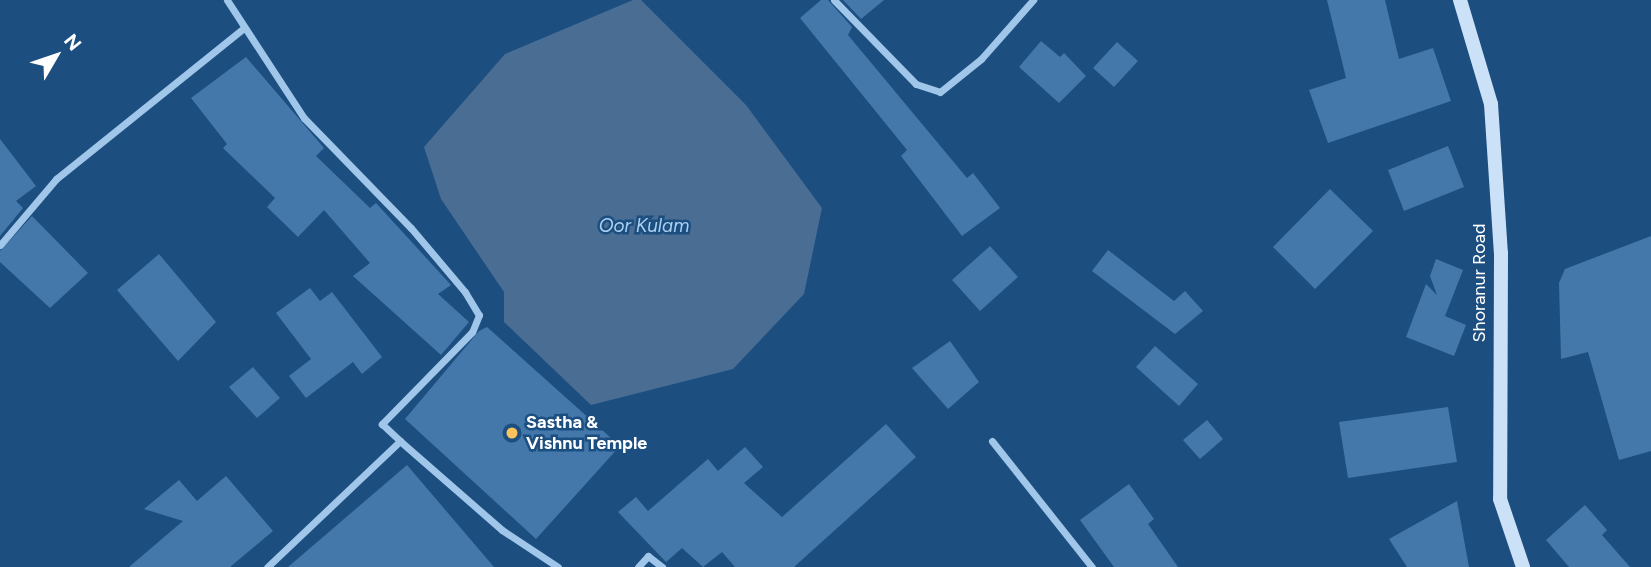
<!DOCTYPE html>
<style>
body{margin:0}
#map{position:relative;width:1651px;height:567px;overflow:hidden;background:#1c4e80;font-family:Figtree,sans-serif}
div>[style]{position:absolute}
.water>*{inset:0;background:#496d93}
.building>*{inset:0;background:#4478aa}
.minor>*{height:7px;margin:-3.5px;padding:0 3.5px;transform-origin:3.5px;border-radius:3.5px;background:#a0c6e9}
.secondary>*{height:14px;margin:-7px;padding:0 7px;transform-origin:7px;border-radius:7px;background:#cbe1f7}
.dots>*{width:19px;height:19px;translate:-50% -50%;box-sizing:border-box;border:4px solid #1c4e80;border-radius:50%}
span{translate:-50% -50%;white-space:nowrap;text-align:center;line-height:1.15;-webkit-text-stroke:5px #1c4e80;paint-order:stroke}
.street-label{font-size:18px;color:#fff}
.poi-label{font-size:18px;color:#fff;font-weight:700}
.left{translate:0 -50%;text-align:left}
.water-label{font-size:19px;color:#abcff1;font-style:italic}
.north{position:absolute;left:21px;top:21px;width:70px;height:70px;-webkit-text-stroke:5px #1c4e80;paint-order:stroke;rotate:51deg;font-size:19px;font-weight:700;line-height:28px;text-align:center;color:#fff}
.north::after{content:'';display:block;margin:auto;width:24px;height:32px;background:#fff;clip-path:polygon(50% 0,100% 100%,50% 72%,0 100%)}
</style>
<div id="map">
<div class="water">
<div style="clip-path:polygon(633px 0,641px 0,746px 105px,822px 208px,804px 294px,733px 369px,591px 405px,504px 322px,504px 292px,441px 199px,424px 147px,505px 54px)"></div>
</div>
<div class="building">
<div style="clip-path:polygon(821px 0,828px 0,852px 27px,848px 35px,967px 178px,973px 173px,1000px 208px,962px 236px,901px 156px,907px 150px,800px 18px)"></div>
<div style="clip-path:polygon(843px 0,884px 0,861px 19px)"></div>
<div style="clip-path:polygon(1327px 0,1385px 0,1399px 59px,1433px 48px,1451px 101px,1328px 143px,1309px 90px,1346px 78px)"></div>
<div style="clip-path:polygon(1041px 41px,1060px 57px,1064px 53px,1086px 76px,1059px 103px,1019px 67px)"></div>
<div style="clip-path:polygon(1117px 42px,1138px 61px,1114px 87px,1093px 68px)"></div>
<div style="clip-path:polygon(246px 57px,324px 148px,316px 156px,370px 208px,376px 203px,451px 285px,438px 294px,469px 322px,441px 355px,353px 276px,370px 263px,324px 210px,298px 237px,267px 207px,275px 198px,223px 148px,227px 144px,191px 98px)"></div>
<div style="clip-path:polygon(0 139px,36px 186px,16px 201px,23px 208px,0 236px)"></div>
<div style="clip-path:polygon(1448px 146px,1464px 187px,1404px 211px,1388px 170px)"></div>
<div style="clip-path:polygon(1330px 189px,1373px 231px,1315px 289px,1273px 247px)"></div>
<div style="clip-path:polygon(32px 216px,88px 273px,50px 308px,0 262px,0 251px)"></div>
<div style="clip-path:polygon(1651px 236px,1651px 451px,1619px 460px,1588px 352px,1561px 359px,1559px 283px,1565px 269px)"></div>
<div style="clip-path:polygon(990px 246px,1018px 277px,980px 311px,952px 280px)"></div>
<div style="clip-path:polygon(1108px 250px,1174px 301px,1185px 291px,1203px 311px,1175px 334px,1092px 271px)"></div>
<div style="clip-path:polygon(159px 254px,216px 322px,178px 361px,117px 290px)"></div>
<div style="clip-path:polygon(1436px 259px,1463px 270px,1445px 316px,1466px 325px,1454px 356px,1406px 337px,1426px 284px,1437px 295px,1430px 276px)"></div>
<div style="clip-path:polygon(310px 288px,320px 301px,332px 292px,382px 357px,362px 374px,353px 362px,306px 398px,289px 376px,311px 359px,276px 313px)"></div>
<div style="clip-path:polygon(487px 327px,620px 446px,536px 539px,405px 419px,479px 331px)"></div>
<div style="clip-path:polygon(950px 341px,979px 382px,948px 409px,912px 368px)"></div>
<div style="clip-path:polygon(1155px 346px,1198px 384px,1179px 406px,1136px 367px)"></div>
<div style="clip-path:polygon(253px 367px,280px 398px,257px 418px,229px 387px)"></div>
<div style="clip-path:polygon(1448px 407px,1457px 462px,1348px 478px,1339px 422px)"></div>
<div style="clip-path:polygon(1207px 420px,1223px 439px,1200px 459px,1183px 440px)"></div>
<div style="clip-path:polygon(886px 424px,916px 457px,794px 567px,735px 567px,722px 552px,703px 567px,682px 548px,666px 562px,618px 512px,636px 497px,648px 511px,708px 459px,718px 471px,745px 447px,763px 467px,744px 483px,782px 517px)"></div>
<div style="clip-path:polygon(407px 465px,494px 567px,288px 567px)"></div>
<div style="clip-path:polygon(226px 476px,273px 531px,230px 567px,129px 567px,183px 521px,144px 509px,179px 480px,197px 501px)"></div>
<div style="clip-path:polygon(1129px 484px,1154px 519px,1148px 524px,1178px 567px,1114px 567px,1080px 520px)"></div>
<div style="clip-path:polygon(1457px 501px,1469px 567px,1407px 567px,1389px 539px)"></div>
<div style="clip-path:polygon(1585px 505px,1607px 530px,1602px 535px,1630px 567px,1569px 567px,1546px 540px)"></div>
</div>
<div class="minor">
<div style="left:227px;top:0;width:141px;rotate:56.9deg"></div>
<div style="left:304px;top:118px;width:153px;rotate:45.8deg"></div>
<div style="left:411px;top:228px;width:84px;rotate:49.8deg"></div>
<div style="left:465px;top:292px;width:27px;rotate:59deg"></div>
<div style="left:479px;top:315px;width:18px;rotate:112deg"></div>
<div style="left:472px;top:332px;width:129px;rotate:134.4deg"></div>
<div style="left:382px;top:424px;width:25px;rotate:43deg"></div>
<div style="left:400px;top:441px;width:183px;rotate:136.5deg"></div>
<div style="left:834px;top:0;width:117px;rotate:45.7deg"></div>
<div style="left:916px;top:84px;width:25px;rotate:18deg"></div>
<div style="left:940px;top:92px;width:53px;rotate:-38.8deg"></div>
<div style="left:981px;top:59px;width:79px;rotate:-48.6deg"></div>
<div style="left:0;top:245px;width:87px;rotate:-49.7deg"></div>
<div style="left:56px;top:179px;width:241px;rotate:-38.8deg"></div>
<div style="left:400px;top:441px;width:135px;rotate:41.1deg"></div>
<div style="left:502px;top:530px;width:67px;rotate:33.5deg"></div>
<div style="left:992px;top:441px;width:161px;rotate:51.6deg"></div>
<div style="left:638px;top:567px;width:15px;rotate:-48deg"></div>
<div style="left:648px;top:556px;width:18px;rotate:38deg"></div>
</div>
<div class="secondary">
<div style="left:1460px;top:0;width:109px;rotate:73.4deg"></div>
<div style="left:1491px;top:104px;width:149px;rotate:86.2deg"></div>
<div style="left:1501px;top:253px;width:246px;rotate:90.2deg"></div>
<div style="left:1500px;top:499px;width:72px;rotate:71.3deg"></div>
</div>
<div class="dots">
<div style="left:512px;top:433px;background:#fac35e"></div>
</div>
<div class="street-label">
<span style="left:1479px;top:283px;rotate:-90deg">Shoranur Road</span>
</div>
<div class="poi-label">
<span class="left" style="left:526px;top:433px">Sastha &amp;<br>Vishnu Temple</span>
</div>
<div class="water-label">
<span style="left:644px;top:226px">Oor Kulam</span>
</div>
<div class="north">N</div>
</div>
